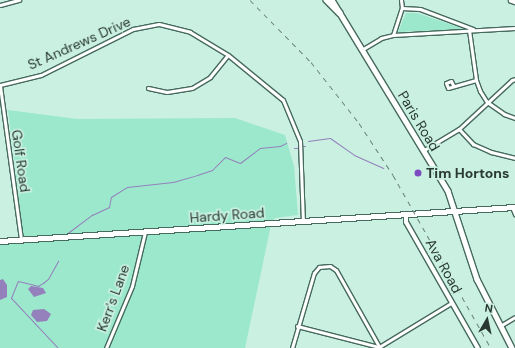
<!DOCTYPE html>
<style>
body{margin:0}
#map{position:relative;width:515px;height:348px;overflow:hidden;background:#c9f0e1;font-family:"DM Sans",sans-serif}
div>[style]{position:absolute}
.green>*{inset:0;background:#9ce8cd}
.water>*{inset:0;background:#9480bb}
.stream>*{height:1px;margin:-0.5px;padding:0 0.5px;transform-origin:0.5px;border-radius:0.5px;background:#9480bb}
.roads{filter:drop-shadow(1px 0 #476a5e) drop-shadow(-1px 0 #476a5e) drop-shadow(0 1px #476a5e) drop-shadow(0 -1px #476a5e)}
.minor>*{height:3px;margin:-1.5px;padding:0 1.5px;transform-origin:1.5px;border-radius:1.5px;background:#fff}
.tertiary>*{height:4px;margin:-2px;padding:0 2px;transform-origin:2px;border-radius:2px;background:#fff}
.secondary>*{height:4.5px;margin:-2.25px;padding:0 2.25px;transform-origin:2.25px;border-radius:2.25px;background:#fff}
.motorway>*{height:5.5px;margin:-2.75px;padding:0 2.75px;transform-origin:2.75px;border-radius:2.75px;background:#fff}
.rail>*{height:1px;margin-top:-0.5px;transform-origin:0;background:repeating-linear-gradient(90deg,#698279 0 5px,transparent 0 10px)}
.dots>*{width:11px;height:11px;translate:-50% -50%;box-sizing:border-box;border:2px solid #c9f0e1;border-radius:50%}
span{translate:-50% -50%;white-space:nowrap;text-align:center;line-height:1.15;-webkit-text-stroke:3.5px #c9f0e1;paint-order:stroke}
.street-label{font-size:14px;color:#293833}
.poi-label{font-size:14px;color:#293833;font-weight:700}
.left{translate:0 -50%;text-align:left}
.north{position:absolute;left:467px;top:300px;width:40px;height:40px;-webkit-text-stroke:3px #c9f0e1;paint-order:stroke;rotate:9deg;font-size:11px;font-weight:700;line-height:16px;text-align:center;color:#293833}
.north::after{content:'';display:block;margin:auto;width:14px;height:18px;background:#293833;clip-path:polygon(50% 0,100% 100%,50% 72%,0 100%)}
</style>
<div id="map">
<div class="green">
<div style="clip-path:polygon(406px 13px,417px 13px,464px 29px,398px 32px)"></div>
<div style="clip-path:polygon(8px 110px,77px 119px,235px 118px,285px 135px,294px 166px,298px 215px,275px 218px,271px 225px,245px 348px,0 348px,0 245px,24px 243px)"></div>
</div>
<div class="water">
<div style="clip-path:polygon(3px 279px,7px 285px,7px 297px,0 300px,0 280px)"></div>
<div style="clip-path:polygon(31px 286px,43px 288px,46px 293px,34px 297px,28px 289px)"></div>
<div style="clip-path:polygon(44px 309px,51px 314px,47px 321px,37px 322px,31px 315px,33px 310px)"></div>
</div>
<div class="stream">
<div style="left:308px;top:141px;width:22px;rotate:-8deg"></div>
<div style="left:330px;top:138px;width:29px;rotate:35deg"></div>
<div style="left:354px;top:155px;width:32px;rotate:24deg"></div>
<div style="left:303px;top:146px;width:2px"></div>
<div style="left:294px;top:148px;width:4px"></div>
<div style="left:65px;top:235px;width:34px;rotate:-37deg"></div>
<div style="left:92px;top:215px;width:19px;rotate:-25deg"></div>
<div style="left:109px;top:207px;width:10px;rotate:-79deg"></div>
<div style="left:111px;top:197px;width:19px;rotate:-32deg"></div>
<div style="left:127px;top:187px;width:46px;rotate:-6.2deg"></div>
<div style="left:173px;top:182px;width:25px;rotate:-16deg"></div>
<div style="left:197px;top:175px;width:16px;rotate:-18deg"></div>
<div style="left:212px;top:170px;width:18px;rotate:-45deg"></div>
<div style="left:225px;top:157px;width:16px;rotate:22deg"></div>
<div style="left:240px;top:163px;width:25px;rotate:-37deg"></div>
<div style="left:260px;top:148px;width:20px;rotate:-6deg"></div>
<div style="left:280px;top:146px;width:7px;rotate:-27deg"></div>
<div style="left:58px;top:348px;width:69px;rotate:-133.2deg"></div>
<div style="left:11px;top:298px;width:18px;rotate:-68deg"></div>
<div style="left:18px;top:281px;width:21px;rotate:14deg"></div>
<div style="left:38px;top:286px;width:6px;rotate:-31deg"></div>
<div style="left:43px;top:283px;width:6px;rotate:-39deg"></div>
<div style="left:48px;top:279px;width:21px;rotate:-61deg"></div>
</div>
<div class="roads">
<div class="minor">
<div style="left:0;top:5px;width:20px;rotate:-15deg"></div>
<div style="left:402px;top:8px;width:18px;rotate:3deg"></div>
<div style="left:420px;top:9px;width:57px;rotate:20.7deg"></div>
<div style="left:469px;top:30px;width:50px;rotate:82deg"></div>
<div style="left:476px;top:80px;width:12px;rotate:70deg"></div>
<div style="left:480px;top:91px;width:13px;rotate:58deg"></div>
<div style="left:487px;top:102px;width:21px;rotate:35deg"></div>
<div style="left:504px;top:114px;width:12px;rotate:20deg"></div>
<div style="left:393px;top:35px;width:28px;rotate:-72deg"></div>
<div style="left:402px;top:8px;width:8px;rotate:-97deg"></div>
<div style="left:363px;top:49px;width:21px;rotate:-31deg"></div>
<div style="left:381px;top:38px;width:12px;rotate:-14deg"></div>
<div style="left:393px;top:35px;width:122px;rotate:-3.3deg"></div>
<div style="left:0;top:85px;width:42px;rotate:-13.7deg"></div>
<div style="left:41px;top:75px;width:103px;rotate:-26.6deg"></div>
<div style="left:133px;top:29px;width:26px;rotate:-11deg"></div>
<div style="left:159px;top:24px;width:32px;rotate:14deg"></div>
<div style="left:190px;top:32px;width:44px;rotate:31.2deg"></div>
<div style="left:228px;top:55px;width:71px;rotate:39.3deg"></div>
<div style="left:283px;top:100px;width:44px;rotate:67.5deg"></div>
<div style="left:300px;top:141px;width:80px;rotate:87.9deg"></div>
<div style="left:453px;top:85px;width:4px;rotate:-117deg"></div>
<div style="left:451px;top:81px;width:5px;rotate:158deg"></div>
<div style="left:446px;top:83px;width:5px;rotate:68deg"></div>
<div style="left:448px;top:88px;width:29px;rotate:-16deg"></div>
<div style="left:0;top:86px;width:155px;rotate:82.2deg"></div>
<div style="left:148px;top:88px;width:19px;rotate:12deg"></div>
<div style="left:167px;top:92px;width:25px;rotate:-9deg"></div>
<div style="left:192px;top:88px;width:21px;rotate:-31deg"></div>
<div style="left:210px;top:77px;width:28px;rotate:-51deg"></div>
<div style="left:459px;top:129px;width:21px;rotate:47deg"></div>
<div style="left:473px;top:144px;width:20px;rotate:24deg"></div>
<div style="left:491px;top:152px;width:25px;rotate:14deg"></div>
<div style="left:424px;top:150px;width:41px;rotate:-31deg"></div>
<div style="left:459px;top:129px;width:72px;rotate:-42.8deg"></div>
<div style="left:512px;top:80px;width:3px;rotate:-18deg"></div>
<div style="left:512px;top:207px;width:8px;rotate:67deg"></div>
<div style="left:297px;top:326px;width:85px;rotate:14.4deg"></div>
<div style="left:379px;top:347px;width:84px;rotate:-31.4deg"></div>
<div style="left:500px;top:326px;width:17px;rotate:-31deg"></div>
<div style="left:106px;top:348px;width:67px;rotate:-67.2deg"></div>
<div style="left:132px;top:286px;width:56px;rotate:-76.5deg"></div>
<div style="left:292px;top:348px;width:78px;rotate:-73.7deg"></div>
<div style="left:314px;top:273px;width:8px;rotate:-50deg"></div>
<div style="left:319px;top:267px;width:11px;rotate:-5deg"></div>
<div style="left:330px;top:266px;width:7px;rotate:34deg"></div>
<div style="left:336px;top:270px;width:90px;rotate:60.6deg"></div>
</div>
<div class="tertiary">
<div style="left:406px;top:215px;width:7px;rotate:90deg"></div>
<div style="left:406px;top:222px;width:145px;rotate:60.3deg"></div>
</div>
<div class="secondary">
<div style="left:332px;top:0;width:223px;rotate:58.7deg"></div>
<div style="left:448px;top:191px;width:93px;rotate:71.8deg"></div>
<div style="left:477px;top:279px;width:77px;rotate:63.1deg"></div>
<div style="left:0;top:241px;width:516px;rotate:-3.78deg"></div>
</div>
<div class="motorway">
<div style="left:327px;top:0;width:18px;rotate:45deg"></div>
<div style="left:512px;top:0;width:3px;rotate:18deg"></div>
</div>
</div>
<div class="rail">
<div style="left:250px;top:0;width:87px;rotate:45.5deg"></div>
<div style="left:311px;top:62px;width:78px;rotate:51.8deg"></div>
<div style="left:359px;top:123px;width:62px;rotate:56.8deg"></div>
<div style="left:393px;top:175px;width:199px;rotate:60.5deg"></div>
</div>
<div class="dots">
<div style="left:418px;top:173px;background:#7d4bc2"></div>
</div>
<div class="street-label">
<span style="left:79px;top:43px;rotate:-24deg">St Andrews Drive</span>
<span style="left:419px;top:121px;rotate:59deg">Paris Road</span>
<span style="left:21px;top:161px;rotate:82deg">Golf Road</span>
<span style="left:227px;top:215px;rotate:-4deg">Hardy Road</span>
<span style="left:444px;top:266px;rotate:61deg">Ava Road</span>
<span style="left:113px;top:298px;rotate:-70deg">Kerr's Lane</span>
</div>
<div class="poi-label">
<span class="left" style="left:426px;top:173px">Tim Hortons</span>
</div>
<div class="north">N</div>
</div>
